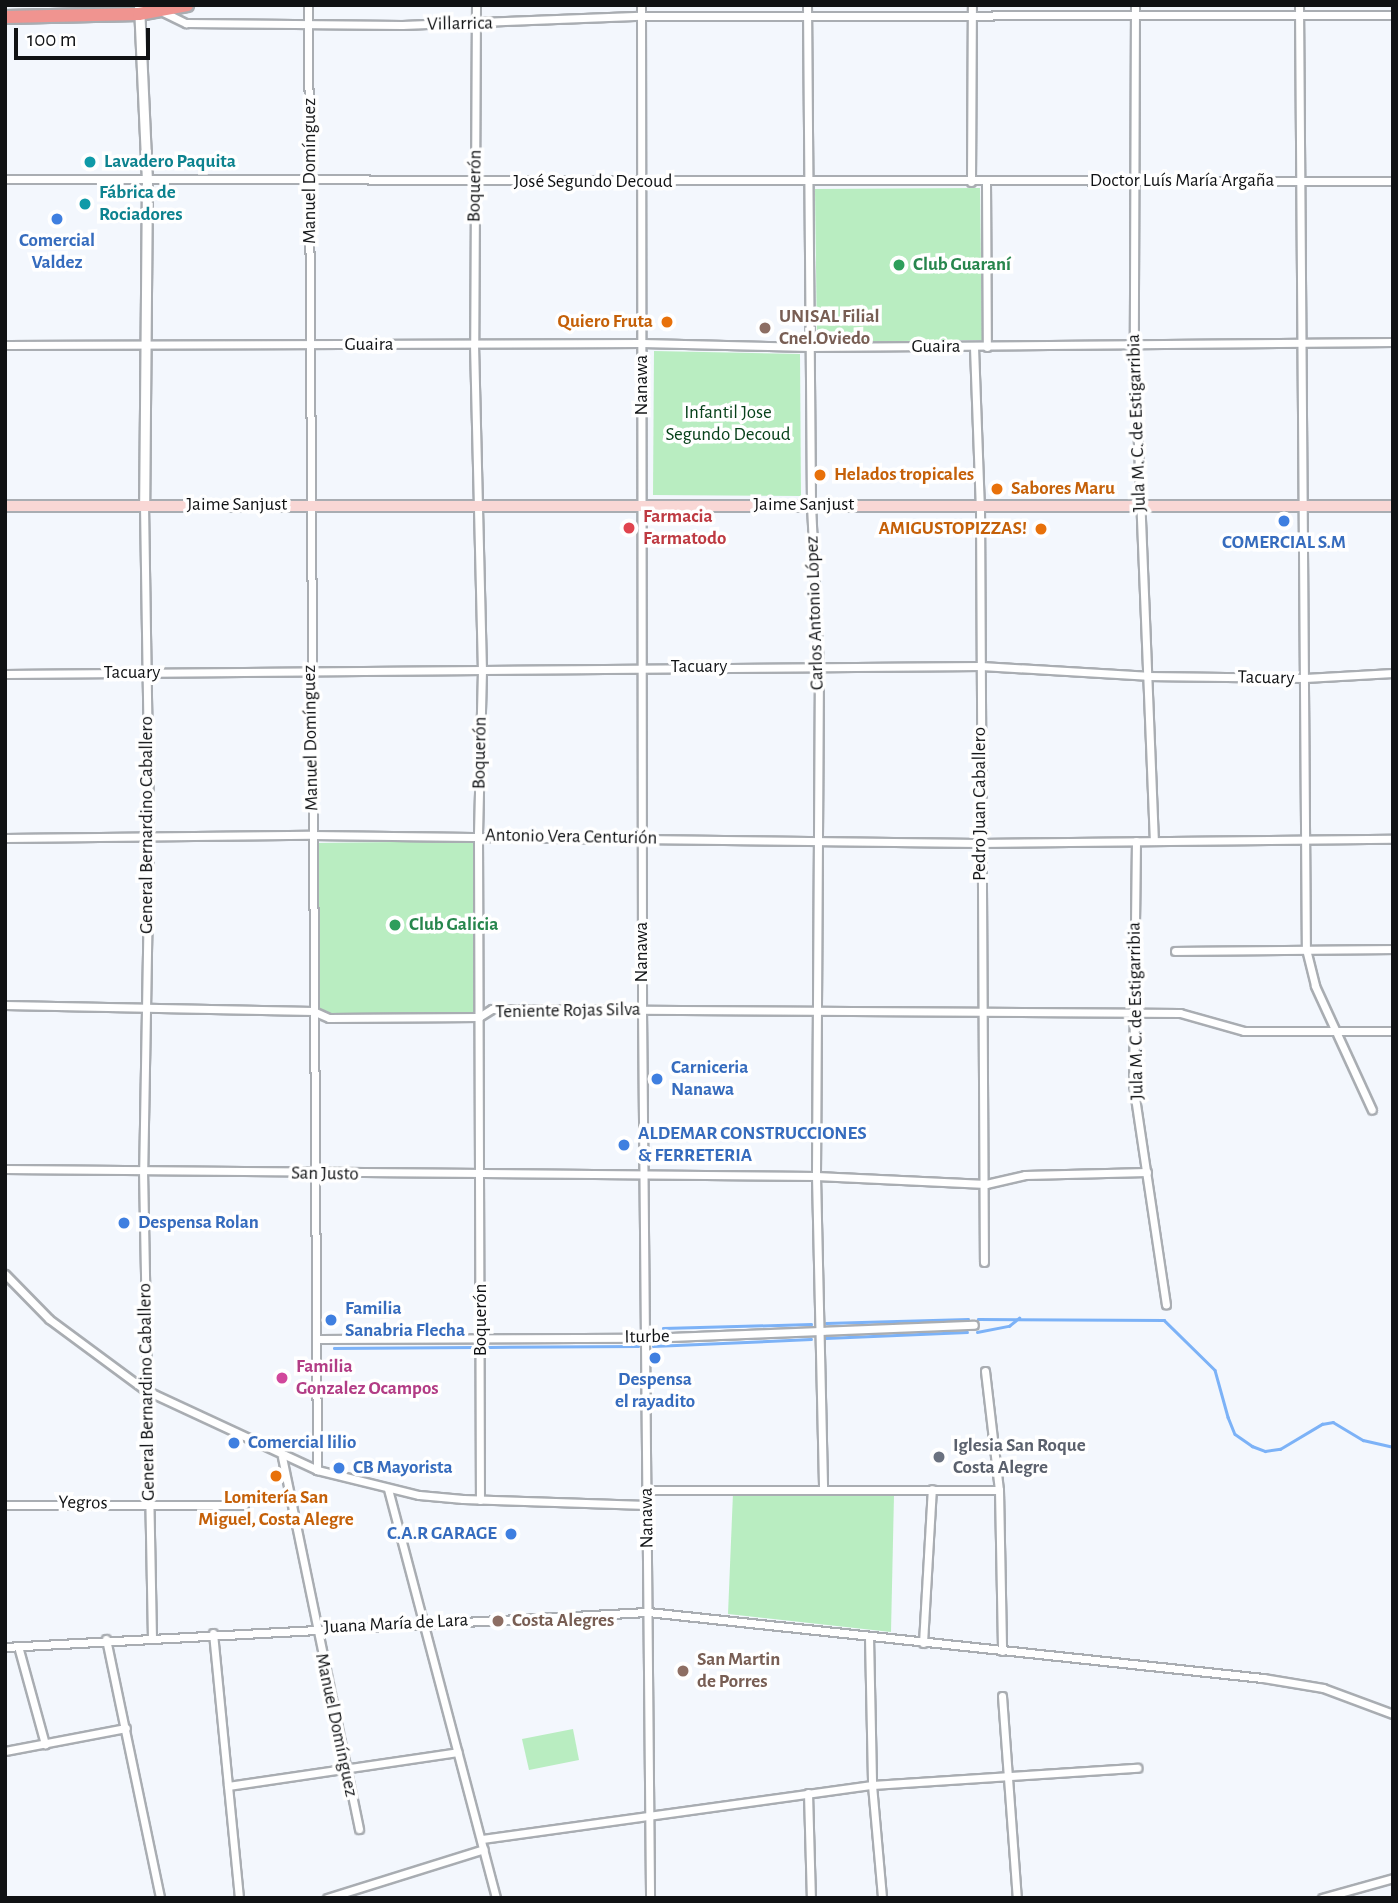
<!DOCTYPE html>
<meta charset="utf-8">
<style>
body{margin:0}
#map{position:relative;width:1398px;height:1903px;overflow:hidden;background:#f3f7fd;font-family:"Alegreya Sans",sans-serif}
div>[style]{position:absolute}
.green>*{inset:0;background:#b9edc1}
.stream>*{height:2.5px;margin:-1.25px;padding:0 1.25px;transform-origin:1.25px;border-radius:1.25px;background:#7cb2f7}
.roads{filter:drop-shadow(2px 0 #a9adb2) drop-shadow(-2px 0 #a9adb2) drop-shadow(0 2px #a9adb2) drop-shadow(0 -2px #a9adb2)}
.minor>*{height:7px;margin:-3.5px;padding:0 3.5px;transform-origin:3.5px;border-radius:3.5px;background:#fff}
.tertiary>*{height:9px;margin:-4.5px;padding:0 4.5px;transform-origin:4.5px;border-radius:4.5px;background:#fff}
.secondary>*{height:10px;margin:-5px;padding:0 5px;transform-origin:5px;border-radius:5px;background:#f9d7d5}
.trunk>*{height:12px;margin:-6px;padding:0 6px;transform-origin:6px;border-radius:6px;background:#f09490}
.dots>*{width:19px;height:19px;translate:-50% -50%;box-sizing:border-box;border:4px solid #fff;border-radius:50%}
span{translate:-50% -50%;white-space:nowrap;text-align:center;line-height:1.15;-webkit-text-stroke:7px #fff;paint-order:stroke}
.street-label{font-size:19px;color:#101214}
.culture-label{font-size:19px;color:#0d838f;font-weight:700}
.left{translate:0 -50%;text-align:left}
.shop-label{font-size:19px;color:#366cbe;font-weight:700}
.right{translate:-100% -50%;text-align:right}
.leisure-label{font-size:19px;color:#27864d;font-weight:700}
.education-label{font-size:19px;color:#785e54;font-weight:700}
.food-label{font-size:19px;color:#c56008;font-weight:700}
.park-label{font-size:19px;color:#07411a}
.health-label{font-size:19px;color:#be3a42;font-weight:700}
.hotel-label{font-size:19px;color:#b23c85;font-weight:700}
.worship-label{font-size:19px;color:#5b616d;font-weight:700}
.frame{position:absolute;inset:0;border:7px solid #101214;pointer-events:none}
.scale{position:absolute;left:14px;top:28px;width:136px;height:32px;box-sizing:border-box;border:4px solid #101214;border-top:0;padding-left:9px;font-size:21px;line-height:24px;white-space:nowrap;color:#101214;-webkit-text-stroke:5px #fff;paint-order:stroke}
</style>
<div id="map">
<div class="green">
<div style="clip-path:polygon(980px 188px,982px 340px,817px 342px,815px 189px)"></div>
<div style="clip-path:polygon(654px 351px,800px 354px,801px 496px,653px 495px)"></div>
<div style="clip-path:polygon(473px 841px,474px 1013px,330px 1013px,318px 1008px,317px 843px)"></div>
<div style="clip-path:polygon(733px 1493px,894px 1495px,891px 1632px,728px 1614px)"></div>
<div style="clip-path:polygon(573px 1729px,579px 1760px,529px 1770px,522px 1739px)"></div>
</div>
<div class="stream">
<div style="left:978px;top:1319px;width:186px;rotate:0.3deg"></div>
<div style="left:1164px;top:1320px;width:71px;rotate:44.4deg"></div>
<div style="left:1215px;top:1370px;width:49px;rotate:74.5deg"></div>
<div style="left:1228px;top:1417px;width:18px;rotate:68deg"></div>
<div style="left:1235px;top:1434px;width:21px;rotate:35deg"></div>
<div style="left:1252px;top:1446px;width:14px;rotate:21deg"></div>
<div style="left:1265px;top:1451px;width:15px;rotate:-8deg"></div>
<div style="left:1280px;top:1449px;width:49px;rotate:-30.8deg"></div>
<div style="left:1322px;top:1424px;width:11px;rotate:-10deg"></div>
<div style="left:1333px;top:1422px;width:35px;rotate:31deg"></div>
<div style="left:1363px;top:1440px;width:31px;rotate:13deg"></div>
<div style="left:826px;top:1323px;width:142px;rotate:-1.6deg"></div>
<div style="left:663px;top:1328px;width:148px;rotate:-1.5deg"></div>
<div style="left:977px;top:1332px;width:33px;rotate:-11deg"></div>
<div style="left:1009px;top:1326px;width:13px;rotate:-39deg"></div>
<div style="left:826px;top:1338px;width:141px;rotate:-2.4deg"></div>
<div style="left:653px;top:1346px;width:158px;rotate:-2.5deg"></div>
<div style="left:489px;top:1347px;width:149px;rotate:-0.4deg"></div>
<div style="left:334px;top:1348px;width:140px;rotate:-0.4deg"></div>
</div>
<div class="roads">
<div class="minor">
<div style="left:308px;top:5px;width:1465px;rotate:89.65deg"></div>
<div style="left:476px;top:5px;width:339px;rotate:90.3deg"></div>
<div style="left:474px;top:344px;width:326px;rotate:88.6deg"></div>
<div style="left:482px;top:670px;width:166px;rotate:91.4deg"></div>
<div style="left:478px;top:836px;width:664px;rotate:89.83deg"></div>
<div style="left:641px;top:5px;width:1005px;rotate:89.94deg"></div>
<div style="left:642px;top:1010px;width:888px;rotate:89.48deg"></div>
<div style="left:807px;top:5px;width:500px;rotate:89.54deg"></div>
<div style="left:811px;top:505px;width:162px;rotate:87.2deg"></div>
<div style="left:819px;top:667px;width:509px;rotate:90.34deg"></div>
<div style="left:816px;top:1176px;width:313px;rotate:88.7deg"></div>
<div style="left:1135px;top:5px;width:340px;rotate:90.2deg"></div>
<div style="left:1134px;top:345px;width:495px;rotate:87.7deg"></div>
<div style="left:1299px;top:5px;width:944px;rotate:89.58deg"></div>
<div style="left:1306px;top:949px;width:38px;rotate:76deg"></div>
<div style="left:1315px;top:986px;width:136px;rotate:65.3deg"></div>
<div style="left:161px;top:11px;width:28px;rotate:26deg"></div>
<div style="left:186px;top:23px;width:216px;rotate:0.5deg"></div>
<div style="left:402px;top:25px;width:239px;rotate:-2.2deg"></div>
<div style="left:641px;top:16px;width:752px;rotate:-0.08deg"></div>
<div style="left:5px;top:179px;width:1388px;rotate:0.08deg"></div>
<div style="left:971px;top:182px;width:177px;rotate:-89.7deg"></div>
<div style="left:986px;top:182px;width:165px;rotate:89.7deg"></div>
<div style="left:5px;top:345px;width:637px;rotate:-0.18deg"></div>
<div style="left:642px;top:343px;width:168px;rotate:1.4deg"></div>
<div style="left:810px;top:347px;width:583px;rotate:-0.49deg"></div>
<div style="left:974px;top:347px;width:160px;rotate:87.9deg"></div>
<div style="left:980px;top:507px;width:755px;rotate:89.7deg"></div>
<div style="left:144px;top:505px;width:333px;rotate:89.1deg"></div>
<div style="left:149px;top:838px;width:332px;rotate:91deg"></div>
<div style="left:143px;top:1170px;width:466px;rotate:88.9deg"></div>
<div style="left:5px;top:674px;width:976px;rotate:-0.47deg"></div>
<div style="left:981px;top:666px;width:166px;rotate:3.4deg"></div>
<div style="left:1147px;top:676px;width:158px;rotate:0.7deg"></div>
<div style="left:1305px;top:678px;width:88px;rotate:-3.3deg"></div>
<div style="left:5px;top:838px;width:307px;rotate:-0.6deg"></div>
<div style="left:312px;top:835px;width:667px;rotate:0.69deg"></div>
<div style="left:979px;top:843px;width:414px;rotate:-0.6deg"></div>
<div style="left:1136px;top:841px;width:243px;rotate:90.7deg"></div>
<div style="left:1133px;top:1084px;width:223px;rotate:81.5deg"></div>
<div style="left:1175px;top:951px;width:218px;rotate:-0.5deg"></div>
<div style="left:5px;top:1005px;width:308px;rotate:1.1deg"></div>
<div style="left:313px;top:1011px;width:17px;rotate:24deg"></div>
<div style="left:329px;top:1018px;width:150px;rotate:-0.4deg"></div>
<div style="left:479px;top:1017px;width:15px;rotate:-32deg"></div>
<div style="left:492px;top:1009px;width:688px;rotate:0.33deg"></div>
<div style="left:1180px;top:1013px;width:66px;rotate:15.7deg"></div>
<div style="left:1244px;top:1031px;width:149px"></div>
<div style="left:5px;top:1169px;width:811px;rotate:0.49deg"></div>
<div style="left:816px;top:1176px;width:170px;rotate:2.7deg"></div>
<div style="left:986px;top:1184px;width:40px;rotate:-13deg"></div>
<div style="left:1025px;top:1175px;width:122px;rotate:-1.4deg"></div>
<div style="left:5px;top:1274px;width:63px;rotate:45.6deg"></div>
<div style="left:49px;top:1319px;width:119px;rotate:36.5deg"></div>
<div style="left:145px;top:1390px;width:190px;rotate:24.9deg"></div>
<div style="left:317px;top:1470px;width:105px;rotate:13.8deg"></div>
<div style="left:419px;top:1495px;width:44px;rotate:5.2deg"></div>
<div style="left:463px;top:1499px;width:184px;rotate:1.9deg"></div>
<div style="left:319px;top:1339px;width:326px;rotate:-0.2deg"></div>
<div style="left:645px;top:1338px;width:329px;rotate:-2.3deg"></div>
<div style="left:985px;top:1371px;width:120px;rotate:83.3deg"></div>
<div style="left:999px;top:1490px;width:161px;rotate:88.9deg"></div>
<div style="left:282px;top:1457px;width:380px;rotate:78.3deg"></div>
<div style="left:388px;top:1489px;width:423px;rotate:75.2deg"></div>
<div style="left:647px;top:1490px;width:352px"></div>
<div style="left:5px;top:1505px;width:239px"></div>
<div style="left:213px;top:1633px;width:266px;rotate:84.4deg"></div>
<div style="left:869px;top:1637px;width:148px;rotate:88.8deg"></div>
<div style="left:872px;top:1785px;width:113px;rotate:84.9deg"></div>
<div style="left:106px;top:1639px;width:265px;rotate:78.2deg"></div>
<div style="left:923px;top:1643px;width:154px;rotate:-86.7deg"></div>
<div style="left:18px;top:1646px;width:102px;rotate:74.6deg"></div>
<div style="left:5px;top:1647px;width:644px;rotate:-3.12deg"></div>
<div style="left:648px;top:1612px;width:619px;rotate:6.13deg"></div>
<div style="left:1263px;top:1678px;width:61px;rotate:9.5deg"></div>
<div style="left:1323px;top:1688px;width:75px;rotate:20.4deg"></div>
<div style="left:1002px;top:1696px;width:203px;rotate:85.8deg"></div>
<div style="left:5px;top:1751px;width:123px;rotate:-10.8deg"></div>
<div style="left:228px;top:1786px;width:232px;rotate:-8.4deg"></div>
<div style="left:808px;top:1793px;width:105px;rotate:88.4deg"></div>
<div style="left:482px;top:1839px;width:394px;rotate:-7.9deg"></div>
<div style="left:872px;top:1785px;width:266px;rotate:-3.7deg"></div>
<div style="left:327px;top:1898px;width:164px;rotate:-17.3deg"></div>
<div style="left:1322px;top:1898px;width:74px;rotate:-15.7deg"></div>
</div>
<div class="tertiary">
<div style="left:139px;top:5px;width:174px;rotate:87.4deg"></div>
<div style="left:147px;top:179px;width:326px;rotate:90.5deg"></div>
</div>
<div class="secondary">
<div style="left:5px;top:506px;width:1388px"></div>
</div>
<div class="trunk">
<div style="left:5px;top:17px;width:134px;rotate:-1.3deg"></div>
<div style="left:139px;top:14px;width:49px;rotate:-10.6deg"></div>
</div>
</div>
<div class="dots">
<div style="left:90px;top:162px;background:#0f9aa8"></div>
<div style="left:85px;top:204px;background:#0f9aa8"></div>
<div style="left:57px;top:219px;background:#3f7fe0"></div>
<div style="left:899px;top:265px;background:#2e9e5b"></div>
<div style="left:667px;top:322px;background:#e8710a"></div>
<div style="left:765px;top:328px;background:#8d6e63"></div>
<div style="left:820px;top:475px;background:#e8710a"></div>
<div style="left:997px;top:489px;background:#e8710a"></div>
<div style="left:1284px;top:521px;background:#3f7fe0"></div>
<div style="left:629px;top:528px;background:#e0444e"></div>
<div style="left:1041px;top:529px;background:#e8710a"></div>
<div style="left:395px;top:925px;background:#2e9e5b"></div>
<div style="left:657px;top:1079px;background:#3f7fe0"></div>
<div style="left:624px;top:1145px;background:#3f7fe0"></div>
<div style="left:124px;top:1223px;background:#3f7fe0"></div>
<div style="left:331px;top:1320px;background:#3f7fe0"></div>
<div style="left:655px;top:1358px;background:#3f7fe0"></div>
<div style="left:282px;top:1378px;background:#d1479c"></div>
<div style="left:234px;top:1443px;background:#3f7fe0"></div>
<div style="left:939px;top:1457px;background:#6b7280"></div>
<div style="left:339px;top:1468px;background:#3f7fe0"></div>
<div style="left:276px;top:1476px;background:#e8710a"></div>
<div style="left:511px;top:1534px;background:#3f7fe0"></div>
<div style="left:498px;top:1621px;background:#8d6e63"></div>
<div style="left:683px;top:1671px;background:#8d6e63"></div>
</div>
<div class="street-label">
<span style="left:460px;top:24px;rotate:-1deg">Villarrica</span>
<span style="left:310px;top:171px;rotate:-90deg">Manuel Domínguez</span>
<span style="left:1182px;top:181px">Doctor Luís María Argaña</span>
<span style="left:593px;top:182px">José Segundo Decoud</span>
<span style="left:475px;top:186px;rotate:-89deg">Boquerón</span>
<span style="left:369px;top:345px">Guaira</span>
<span style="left:936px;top:347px">Guaira</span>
<span style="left:642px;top:385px;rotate:-90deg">Nanawa</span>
<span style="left:1137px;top:423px;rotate:-92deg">Jula M. C. de Estigarribia</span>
<span style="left:237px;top:505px">Jaime Sanjust</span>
<span style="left:804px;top:505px">Jaime Sanjust</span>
<span style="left:815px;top:613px;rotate:-92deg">Carlos Antonio López</span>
<span style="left:699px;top:667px">Tacuary</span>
<span style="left:132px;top:673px">Tacuary</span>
<span style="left:1266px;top:678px;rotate:1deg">Tacuary</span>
<span style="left:311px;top:738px;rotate:-91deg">Manuel Domínguez</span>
<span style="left:480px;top:753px;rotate:-89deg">Boquerón</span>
<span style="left:980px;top:804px;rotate:-90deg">Pedro Juan Caballero</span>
<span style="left:147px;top:825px;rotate:-90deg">General Bernardino Caballero</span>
<span style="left:571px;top:837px;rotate:1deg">Antonio Vera Centurión</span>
<span style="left:642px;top:952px;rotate:-90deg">Nanawa</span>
<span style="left:568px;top:1011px;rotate:-1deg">Teniente Rojas Silva</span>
<span style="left:1136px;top:1011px;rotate:-91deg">Jula M. C. de Estigarribia</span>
<span style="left:325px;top:1174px;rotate:1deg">San Justo</span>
<span style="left:481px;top:1320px;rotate:-90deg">Boquerón</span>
<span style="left:647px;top:1337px;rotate:-1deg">Iturbe</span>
<span style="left:147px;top:1392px;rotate:-91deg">General Bernardino Caballero</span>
<span style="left:83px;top:1503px;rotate:1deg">Yegros</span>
<span style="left:647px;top:1518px;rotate:-91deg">Nanawa</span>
<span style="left:396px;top:1624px;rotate:-3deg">Juana María de Lara</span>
<span style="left:336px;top:1725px;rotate:78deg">Manuel Domínguez</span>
</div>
<div class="culture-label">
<span class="left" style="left:104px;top:162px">Lavadero Paquita</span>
<span class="left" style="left:99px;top:204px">Fábrica de<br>Rociadores</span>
</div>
<div class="shop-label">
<span style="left:57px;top:252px">Comercial<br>Valdez</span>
<span style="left:1284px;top:543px">COMERCIAL S.M</span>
<span class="left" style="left:671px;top:1079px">Carniceria<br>Nanawa</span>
<span class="left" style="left:638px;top:1145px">ALDEMAR CONSTRUCCIONES<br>&amp; FERRETERIA</span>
<span class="left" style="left:138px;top:1223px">Despensa Rolan</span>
<span class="left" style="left:345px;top:1320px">Familia<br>Sanabria Flecha</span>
<span style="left:655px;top:1391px">Despensa<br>el rayadito</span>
<span class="left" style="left:248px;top:1443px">Comercial lilio</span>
<span class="left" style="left:353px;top:1468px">CB Mayorista</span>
<span class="right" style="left:497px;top:1534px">C.A.R GARAGE</span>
</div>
<div class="leisure-label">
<span class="left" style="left:913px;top:265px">Club Guaraní</span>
<span class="left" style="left:409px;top:925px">Club Galicia</span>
</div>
<div class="education-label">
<span class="left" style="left:779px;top:328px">UNISAL Filial<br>Cnel.Oviedo</span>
<span class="left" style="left:512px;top:1621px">Costa Alegres</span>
<span class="left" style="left:697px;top:1671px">San Martin<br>de Porres</span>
</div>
<div class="food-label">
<span class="right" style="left:653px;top:322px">Quiero Fruta</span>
<span class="left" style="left:834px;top:475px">Helados tropicales</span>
<span class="left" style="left:1011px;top:489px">Sabores Maru</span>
<span class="right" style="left:1027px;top:529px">AMIGUSTOPIZZAS!</span>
<span style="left:276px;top:1509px">Lomitería San<br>Miguel, Costa Alegre</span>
</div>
<div class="park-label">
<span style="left:728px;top:424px">Infantil Jose<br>Segundo Decoud</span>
</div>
<div class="health-label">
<span class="left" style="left:643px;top:528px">Farmacia<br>Farmatodo</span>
</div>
<div class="hotel-label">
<span class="left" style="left:296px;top:1378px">Familia<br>Gonzalez Ocampos</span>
</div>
<div class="worship-label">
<span class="left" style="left:953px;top:1457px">Iglesia San Roque<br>Costa Alegre</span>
</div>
<div class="frame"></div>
<div class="scale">100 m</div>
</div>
